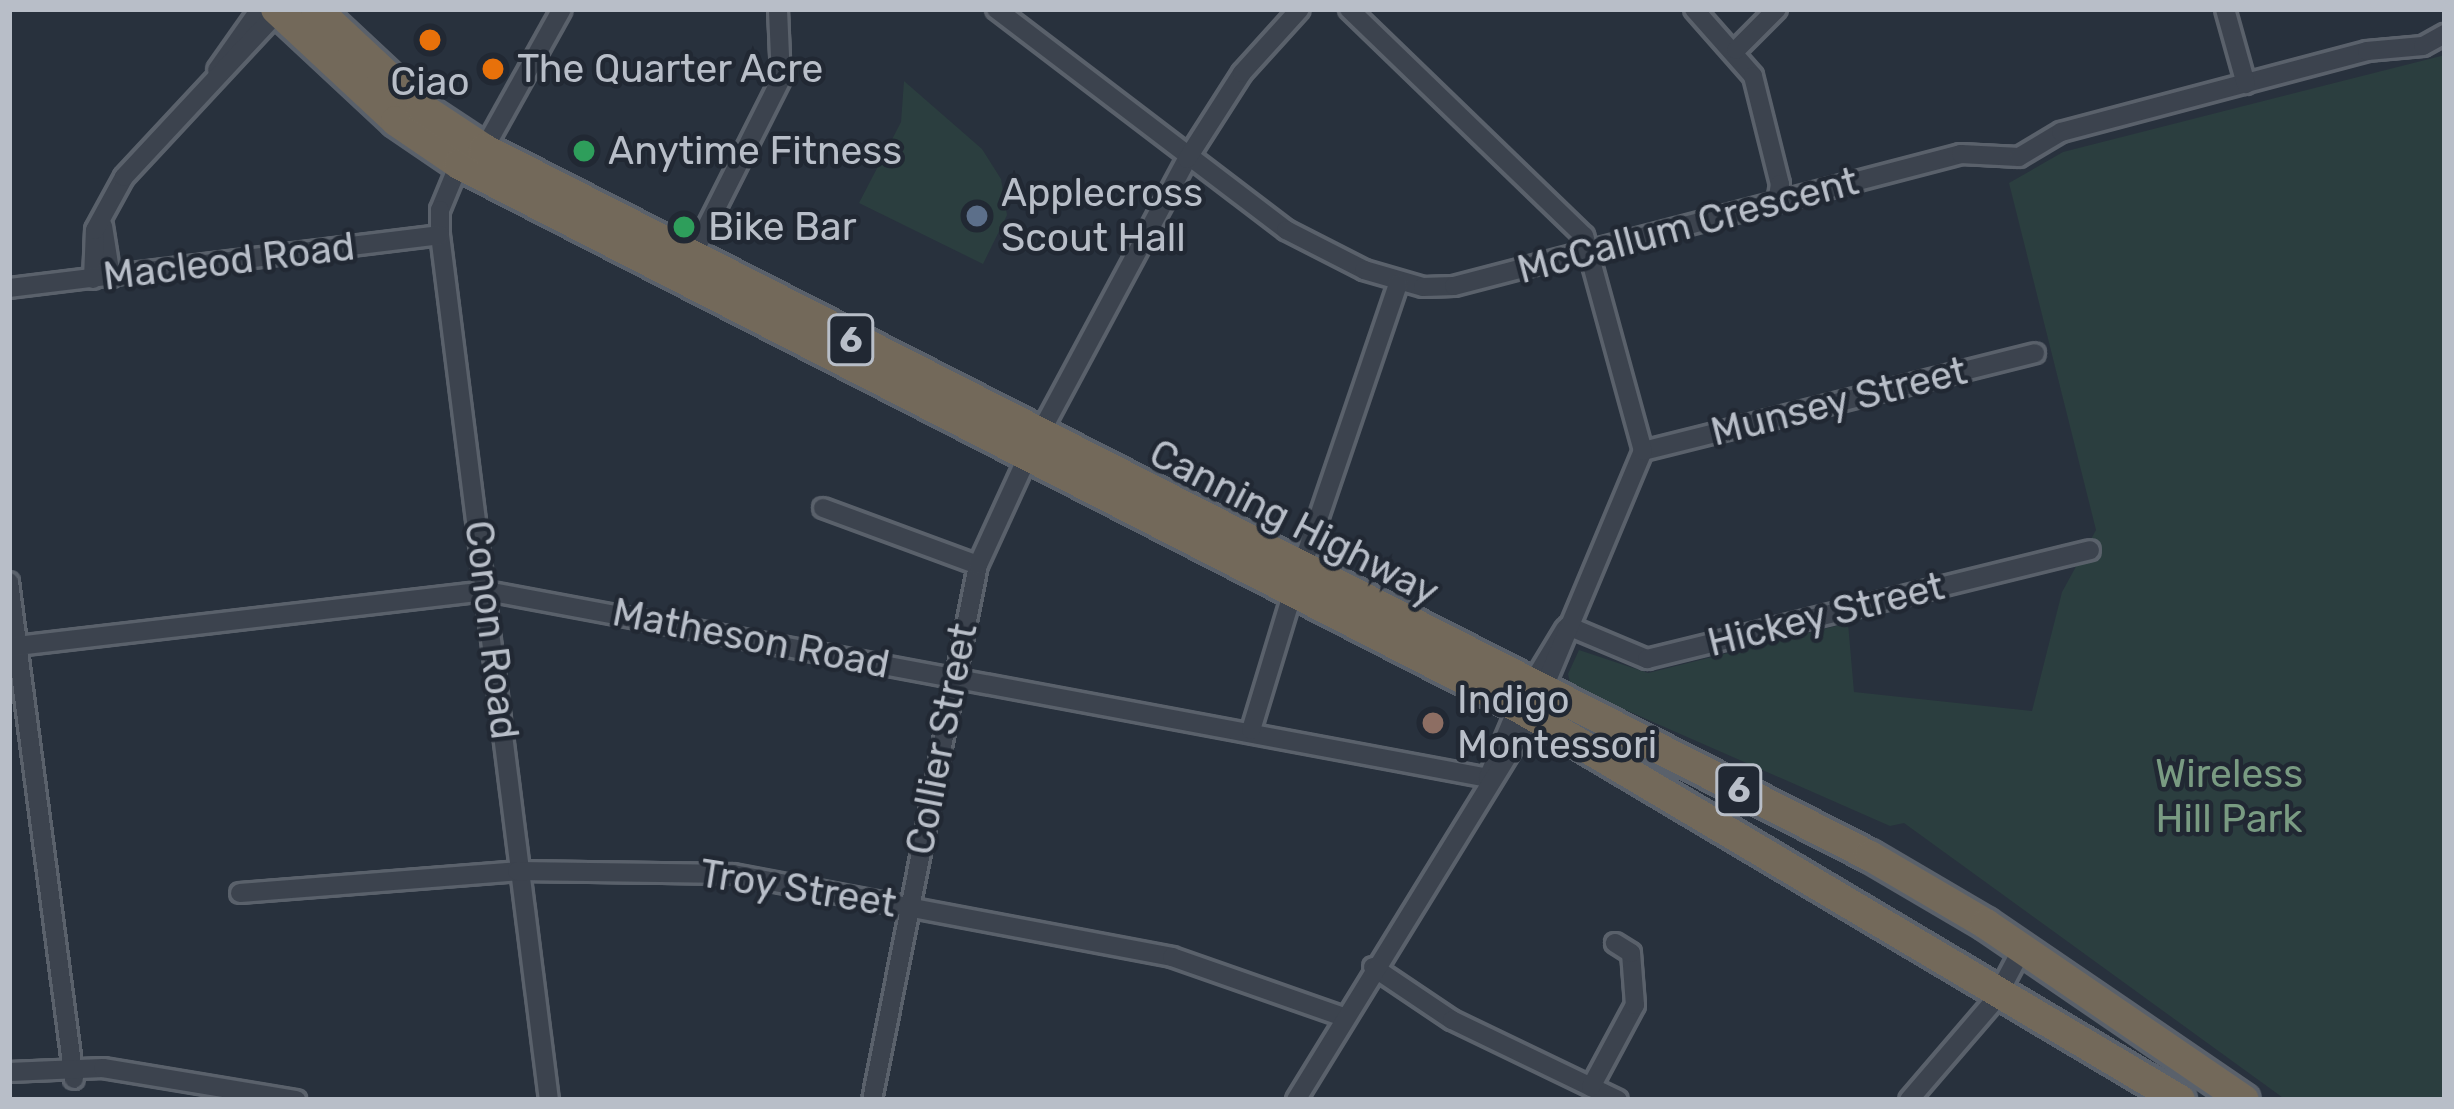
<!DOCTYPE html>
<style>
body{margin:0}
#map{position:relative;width:2454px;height:1109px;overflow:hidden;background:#28313d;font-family:Rubik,sans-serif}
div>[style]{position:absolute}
.green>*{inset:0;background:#2b3e3f}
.roads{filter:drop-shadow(3px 0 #5a616b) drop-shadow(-3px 0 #5a616b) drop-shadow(0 3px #5a616b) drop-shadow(0 -3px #5a616b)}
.minor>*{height:18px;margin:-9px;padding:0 9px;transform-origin:9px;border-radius:9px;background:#3c434e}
.highway>*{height:30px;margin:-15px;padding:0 15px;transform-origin:15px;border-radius:15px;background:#73695a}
.dots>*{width:33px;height:33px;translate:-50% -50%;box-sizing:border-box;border:6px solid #212833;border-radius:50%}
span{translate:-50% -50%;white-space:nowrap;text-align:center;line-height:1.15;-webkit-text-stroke:9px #212833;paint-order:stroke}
.shield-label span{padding:3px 9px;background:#212833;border:3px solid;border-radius:9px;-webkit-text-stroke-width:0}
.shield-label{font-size:36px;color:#b8bec8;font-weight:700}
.poi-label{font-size:39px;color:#b8bec8}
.left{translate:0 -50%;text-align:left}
.street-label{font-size:39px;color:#b8bec8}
.park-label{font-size:39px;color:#799b82}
.frame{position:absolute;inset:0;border:12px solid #b8bec8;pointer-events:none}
</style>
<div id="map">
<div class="green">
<div style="clip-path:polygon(2445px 55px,2445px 1100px,2286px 1100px,1904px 823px,1890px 826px,1571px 686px,1568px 674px,1579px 650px,1648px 673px,1848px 623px,1854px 692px,2032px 711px,2062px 592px,2096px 530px,2009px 183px,2063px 152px)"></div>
<div style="clip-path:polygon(904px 81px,982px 149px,1001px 179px,1007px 215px,983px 264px,859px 203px,901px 122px)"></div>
</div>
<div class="roads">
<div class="minor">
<div style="left:996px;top:9px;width:365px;rotate:37.3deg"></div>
<div style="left:1286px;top:230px;width:88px;rotate:27.1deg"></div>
<div style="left:1364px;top:270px;width:61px;rotate:16.1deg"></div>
<div style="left:1423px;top:287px;width:31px;rotate:-2deg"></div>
<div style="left:1454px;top:286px;width:524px;rotate:-14.59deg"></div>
<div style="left:1961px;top:154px;width:58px;rotate:3deg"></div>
<div style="left:2019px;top:157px;width:49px;rotate:-30.8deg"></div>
<div style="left:2061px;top:132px;width:317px;rotate:-14.8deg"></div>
<div style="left:2367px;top:51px;width:56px;rotate:-5.1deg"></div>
<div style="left:2423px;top:46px;width:25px;rotate:-29deg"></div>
<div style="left:1694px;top:9px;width:89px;rotate:48.6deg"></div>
<div style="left:1753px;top:76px;width:111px;rotate:76deg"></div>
<div style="left:1780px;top:184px;width:19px;rotate:99deg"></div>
<div style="left:2225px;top:9px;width:78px;rotate:74.4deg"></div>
<div style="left:1736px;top:50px;width:58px;rotate:-45deg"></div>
<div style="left:217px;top:70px;width:75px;rotate:-54.8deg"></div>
<div style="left:484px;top:149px;width:160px;rotate:-60.9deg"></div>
<div style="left:459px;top:164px;width:50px;rotate:112.4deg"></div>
<div style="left:440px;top:210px;width:25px;rotate:90deg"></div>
<div style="left:440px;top:235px;width:872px;rotate:82.82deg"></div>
<div style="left:103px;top:226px;width:52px;rotate:81.1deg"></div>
<div style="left:688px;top:264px;width:207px;rotate:-63.3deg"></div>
<div style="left:781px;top:79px;width:70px;rotate:-92.5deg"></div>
<div style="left:93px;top:279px;width:49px;rotate:-87.7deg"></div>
<div style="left:95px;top:230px;width:60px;rotate:-61.3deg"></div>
<div style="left:124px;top:177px;width:227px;rotate:-47deg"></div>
<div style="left:9px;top:288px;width:434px;rotate:-7deg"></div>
<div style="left:1038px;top:437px;width:315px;rotate:-61.8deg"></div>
<div style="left:1187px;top:159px;width:102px;rotate:-57.4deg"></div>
<div style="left:1242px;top:73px;width:86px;rotate:-47.8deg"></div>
<div style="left:1643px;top:451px;width:404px;rotate:-14deg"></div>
<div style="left:823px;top:508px;width:165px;rotate:20.2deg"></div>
<div style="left:1301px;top:569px;width:301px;rotate:-71.2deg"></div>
<div style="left:9px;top:582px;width:501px;rotate:82.55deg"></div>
<div style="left:1568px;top:626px;width:86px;rotate:22.7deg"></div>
<div style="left:1647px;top:659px;width:456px;rotate:-13.8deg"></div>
<div style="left:9px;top:647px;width:481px;rotate:-6.7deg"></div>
<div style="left:487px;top:591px;width:1018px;rotate:10.58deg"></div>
<div style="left:1251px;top:730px;width:144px;rotate:-73.1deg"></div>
<div style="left:1488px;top:778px;width:77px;rotate:-67.1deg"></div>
<div style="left:1518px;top:707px;width:91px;rotate:-58.9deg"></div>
<div style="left:240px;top:893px;width:278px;rotate:-4.5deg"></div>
<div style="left:517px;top:871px;width:216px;rotate:0.8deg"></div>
<div style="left:733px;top:874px;width:447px;rotate:10.7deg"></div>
<div style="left:1172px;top:957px;width:181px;rotate:19.3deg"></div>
<div style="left:1373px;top:967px;width:95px;rotate:33.9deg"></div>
<div style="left:1452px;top:1020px;width:184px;rotate:25.7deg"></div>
<div style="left:9px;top:1072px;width:94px;rotate:-2.4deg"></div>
<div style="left:103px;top:1068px;width:196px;rotate:9.4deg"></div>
<div style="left:1591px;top:1087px;width:93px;rotate:-61.8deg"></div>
<div style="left:1635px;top:1005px;width:52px;rotate:-94.4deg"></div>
<div style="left:1631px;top:953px;width:19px;rotate:-148deg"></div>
<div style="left:872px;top:1100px;width:545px;rotate:-78.79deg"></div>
<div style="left:978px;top:565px;width:118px;rotate:-65.4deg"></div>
<div style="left:1296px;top:1100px;width:451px;rotate:-58.4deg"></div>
<div style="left:1532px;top:716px;width:287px;rotate:-67.3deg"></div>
<div style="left:1643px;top:451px;width:223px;rotate:-105.3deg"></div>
<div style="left:1584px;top:236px;width:327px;rotate:-136deg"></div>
<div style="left:1909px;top:1100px;width:132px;rotate:-49.3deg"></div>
<div style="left:1995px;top:1000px;width:58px;rotate:-62.1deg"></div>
</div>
<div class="highway">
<div style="left:276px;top:9px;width:164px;rotate:43deg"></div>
<div style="left:396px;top:121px;width:76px;rotate:34.3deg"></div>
<div style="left:459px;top:164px;width:1190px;rotate:27.15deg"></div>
<div style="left:1518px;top:707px;width:770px;rotate:30.7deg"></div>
<div style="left:316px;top:9px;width:145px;rotate:43deg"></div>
<div style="left:422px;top:108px;width:74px;rotate:33.5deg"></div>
<div style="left:484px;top:149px;width:1556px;rotate:27.03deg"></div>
<div style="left:1870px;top:856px;width:134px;rotate:30.4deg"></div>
<div style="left:1986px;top:924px;width:312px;rotate:34.3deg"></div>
</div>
</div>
<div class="dots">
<div style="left:430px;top:40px;background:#e8710a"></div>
<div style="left:493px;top:69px;background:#e8710a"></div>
<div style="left:584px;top:151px;background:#2e9e5b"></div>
<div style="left:977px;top:216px;background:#5c6f8a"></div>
<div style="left:684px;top:227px;background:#2e9e5b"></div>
<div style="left:1433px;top:723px;background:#8d6e63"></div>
</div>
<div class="shield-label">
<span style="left:851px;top:340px">6</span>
<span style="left:1739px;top:790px">6</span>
</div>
<div class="poi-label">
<span class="left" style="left:517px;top:69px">The Quarter Acre</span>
<span style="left:430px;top:82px">Ciao</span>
<span class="left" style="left:608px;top:151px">Anytime Fitness</span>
<span class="left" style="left:1001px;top:216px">Applecross<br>Scout Hall</span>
<span class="left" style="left:708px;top:227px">Bike Bar</span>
<span class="left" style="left:1457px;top:723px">Indigo<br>Montessori</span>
</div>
<div class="street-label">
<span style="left:1688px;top:226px;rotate:-15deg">McCallum Crescent</span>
<span style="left:229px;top:262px;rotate:-7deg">Macleod Road</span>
<span style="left:1839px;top:402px;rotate:-14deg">Munsey Street</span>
<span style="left:1294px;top:523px;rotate:27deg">Canning Highway</span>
<span style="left:1826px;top:615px;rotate:-14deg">Hickey Street</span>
<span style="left:491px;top:630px;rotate:83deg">Conon Road</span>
<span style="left:751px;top:639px;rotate:11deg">Matheson Road</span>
<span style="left:942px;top:739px;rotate:-79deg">Collier Street</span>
<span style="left:798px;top:889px;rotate:9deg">Troy Street</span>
</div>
<div class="park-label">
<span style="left:2229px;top:797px">Wireless<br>Hill Park</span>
</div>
<div class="frame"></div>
</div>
